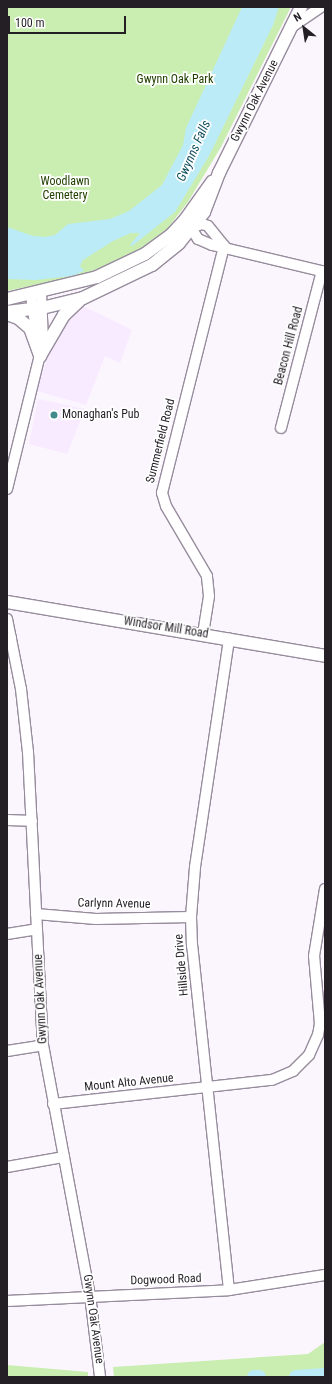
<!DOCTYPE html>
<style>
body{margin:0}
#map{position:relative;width:332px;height:1384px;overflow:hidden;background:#fbf6fe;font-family:"Roboto Condensed",sans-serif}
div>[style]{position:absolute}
.built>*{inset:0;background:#f8eaff}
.green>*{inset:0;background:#caeeb1}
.water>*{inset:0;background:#bbebf7}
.river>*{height:14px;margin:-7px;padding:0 7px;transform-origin:7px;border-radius:7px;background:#bbebf7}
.roads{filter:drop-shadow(1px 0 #978c9d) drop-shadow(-1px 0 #978c9d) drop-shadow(0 1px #978c9d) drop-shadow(0 -1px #978c9d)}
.minor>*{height:10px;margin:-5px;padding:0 5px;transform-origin:5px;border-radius:5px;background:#fff}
.major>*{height:12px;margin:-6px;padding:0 6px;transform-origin:6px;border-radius:6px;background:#fff}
.dots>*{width:11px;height:11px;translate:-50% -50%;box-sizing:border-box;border:2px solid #fff;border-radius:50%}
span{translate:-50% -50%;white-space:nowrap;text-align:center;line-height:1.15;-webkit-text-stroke:3.5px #fff;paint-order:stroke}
.park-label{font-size:12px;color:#224000}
.street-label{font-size:12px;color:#231f25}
.poi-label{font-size:12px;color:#231f25}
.left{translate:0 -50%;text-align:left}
.water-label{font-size:13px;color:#13515e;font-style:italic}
.frame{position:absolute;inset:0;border:8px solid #231f25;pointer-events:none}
.north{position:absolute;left:284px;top:8px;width:40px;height:40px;-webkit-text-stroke:3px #fff;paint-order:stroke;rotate:330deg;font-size:11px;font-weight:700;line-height:16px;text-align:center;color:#231f25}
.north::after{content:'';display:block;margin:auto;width:14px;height:18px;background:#231f25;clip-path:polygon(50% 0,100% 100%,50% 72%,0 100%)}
.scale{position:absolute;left:8px;top:16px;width:118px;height:18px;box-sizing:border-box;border:2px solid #231f25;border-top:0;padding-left:5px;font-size:12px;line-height:14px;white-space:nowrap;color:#231f25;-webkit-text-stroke:3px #fff;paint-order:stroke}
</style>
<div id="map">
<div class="built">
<div style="clip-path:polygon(83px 306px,132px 330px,120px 363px,105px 356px,86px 405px,37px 391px,51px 347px,72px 314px)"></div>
<div style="clip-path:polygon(38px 399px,85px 409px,67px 454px,29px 444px)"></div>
</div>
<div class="green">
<div style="clip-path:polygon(7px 7px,291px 7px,221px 147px,188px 202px,167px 229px,141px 248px,112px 264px,74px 277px,7px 291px)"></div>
<div style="clip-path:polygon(325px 1342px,325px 1377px,114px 1377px,113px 1367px,308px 1354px)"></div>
<div style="clip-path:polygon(7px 1365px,88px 1372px,88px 1377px,7px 1377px)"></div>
</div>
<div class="water">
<div style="clip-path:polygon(242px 7px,279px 7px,273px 25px,209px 156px,175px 212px,132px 246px,130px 245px,140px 233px,131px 233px,113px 241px,83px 260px,80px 266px,84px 271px,72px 276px,36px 280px,7px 279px,7px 227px,33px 236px,45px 237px,55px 235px,68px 224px,110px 219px,129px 211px,162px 185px,183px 145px,186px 128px)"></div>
</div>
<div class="river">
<div style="left:254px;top:1377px;width:5px"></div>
<div style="left:296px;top:1377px;width:29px;rotate:-4deg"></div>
</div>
<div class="roads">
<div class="minor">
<div style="left:293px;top:26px;width:34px;rotate:-34deg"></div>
<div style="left:188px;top:223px;width:19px;rotate:58deg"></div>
<div style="left:198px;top:239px;width:15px;rotate:23deg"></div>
<div style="left:212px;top:245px;width:116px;rotate:13.4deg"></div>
<div style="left:193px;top:227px;width:9px;rotate:-18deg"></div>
<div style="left:202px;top:224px;width:6px;rotate:18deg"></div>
<div style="left:208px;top:226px;width:26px;rotate:51deg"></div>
<div style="left:31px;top:295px;width:44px;rotate:82.2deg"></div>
<div style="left:281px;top:428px;width:162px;rotate:-75.4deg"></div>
<div style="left:7px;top:489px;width:151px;rotate:-76.2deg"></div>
<div style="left:43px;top:342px;width:49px;rotate:-92.3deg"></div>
<div style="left:7px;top:619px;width:71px;rotate:78.7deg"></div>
<div style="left:21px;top:689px;width:63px;rotate:83.7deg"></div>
<div style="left:28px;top:752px;width:293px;rotate:87.1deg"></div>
<div style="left:43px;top:1045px;width:254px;rotate:79.4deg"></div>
<div style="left:90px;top:1295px;width:83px;rotate:83deg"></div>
<div style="left:203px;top:634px;width:38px;rotate:-81deg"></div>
<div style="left:209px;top:596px;width:20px;rotate:-96deg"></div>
<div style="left:207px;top:576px;width:81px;rotate:-120.4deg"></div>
<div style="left:166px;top:506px;width:14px;rotate:-107deg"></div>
<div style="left:162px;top:493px;width:255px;rotate:-75.9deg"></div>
<div style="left:7px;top:820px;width:25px;rotate:2deg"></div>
<div style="left:36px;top:914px;width:60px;rotate:4.8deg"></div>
<div style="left:96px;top:919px;width:95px;rotate:-1.2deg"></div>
<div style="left:7px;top:934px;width:30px;rotate:-9deg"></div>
<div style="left:7px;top:1051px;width:36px;rotate:-9deg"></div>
<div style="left:53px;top:1104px;width:220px;rotate:-6.3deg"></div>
<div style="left:272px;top:1080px;width:23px;rotate:-23deg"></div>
<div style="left:293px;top:1071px;width:23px;rotate:-45deg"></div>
<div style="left:309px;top:1055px;width:22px;rotate:-66deg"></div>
<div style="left:318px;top:1035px;width:11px;rotate:-80deg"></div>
<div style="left:320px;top:1024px;width:68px;rotate:-95deg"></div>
<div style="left:314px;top:956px;width:68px;rotate:-80.7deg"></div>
<div style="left:7px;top:1167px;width:58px;rotate:-10deg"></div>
<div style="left:229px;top:1290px;width:346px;rotate:-96.1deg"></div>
<div style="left:192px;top:946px;width:29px;rotate:-92deg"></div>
<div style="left:191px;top:917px;width:50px;rotate:-85.4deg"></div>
<div style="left:195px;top:867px;width:231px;rotate:-81.5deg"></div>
<div style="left:7px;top:1301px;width:222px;rotate:-2.8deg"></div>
<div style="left:229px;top:1290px;width:97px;rotate:-8.9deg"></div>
</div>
<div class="major">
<div style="left:7px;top:299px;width:93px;rotate:-13.7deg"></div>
<div style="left:97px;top:277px;width:53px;rotate:-25.6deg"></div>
<div style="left:145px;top:254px;width:32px;rotate:-36deg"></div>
<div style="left:171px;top:235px;width:21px;rotate:-47deg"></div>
<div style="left:185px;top:220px;width:47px;rotate:-54.6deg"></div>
<div style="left:7px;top:312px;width:35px;rotate:-7deg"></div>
<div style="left:42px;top:308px;width:42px;rotate:-13.7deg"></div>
<div style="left:83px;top:298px;width:76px;rotate:-25.6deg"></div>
<div style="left:152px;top:265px;width:35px;rotate:-39deg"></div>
<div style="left:179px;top:243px;width:40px;rotate:-51deg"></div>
<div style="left:204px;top:212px;width:42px;rotate:-69deg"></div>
<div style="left:219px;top:173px;width:185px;rotate:-63.7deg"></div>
<div style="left:7px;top:314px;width:12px;rotate:20deg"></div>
<div style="left:18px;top:318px;width:16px;rotate:40deg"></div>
<div style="left:30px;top:328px;width:30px;rotate:70deg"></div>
<div style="left:40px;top:356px;width:48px;rotate:-59.7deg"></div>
<div style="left:64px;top:315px;width:21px;rotate:-43deg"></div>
<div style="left:7px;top:602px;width:323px;rotate:9.6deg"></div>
<div style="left:7px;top:631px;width:8px;rotate:67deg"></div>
</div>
</div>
<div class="dots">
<div style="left:54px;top:415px;background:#428a8c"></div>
</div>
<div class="park-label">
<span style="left:175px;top:80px">Gwynn Oak Park</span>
<span style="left:65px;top:189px">Woodlawn<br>Cemetery</span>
</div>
<div class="street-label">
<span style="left:255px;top:101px;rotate:-63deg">Gwynn Oak Avenue</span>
<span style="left:289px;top:346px;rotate:-75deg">Beacon Hill Road</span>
<span style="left:161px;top:441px;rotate:-76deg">Summerfield Road</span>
<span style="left:166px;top:628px;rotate:9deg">Windsor Mill Road</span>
<span style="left:114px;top:904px;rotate:1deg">Carlynn Avenue</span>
<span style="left:182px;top:965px;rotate:-95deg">Hillside Drive</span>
<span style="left:41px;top:999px;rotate:-93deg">Gwynn Oak Avenue</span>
<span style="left:129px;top:1083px;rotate:-6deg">Mount Alto Avenue</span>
<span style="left:166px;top:1280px;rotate:-2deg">Dogwood Road</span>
<span style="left:93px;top:1319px;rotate:82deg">Gwynn Oak Avenue</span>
</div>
<div class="poi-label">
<span class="left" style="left:62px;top:415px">Monaghan's Pub</span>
</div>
<div class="water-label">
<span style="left:194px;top:151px;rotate:-66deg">Gwynns Falls</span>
</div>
<div class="frame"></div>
<div class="north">N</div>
<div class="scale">100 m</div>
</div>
